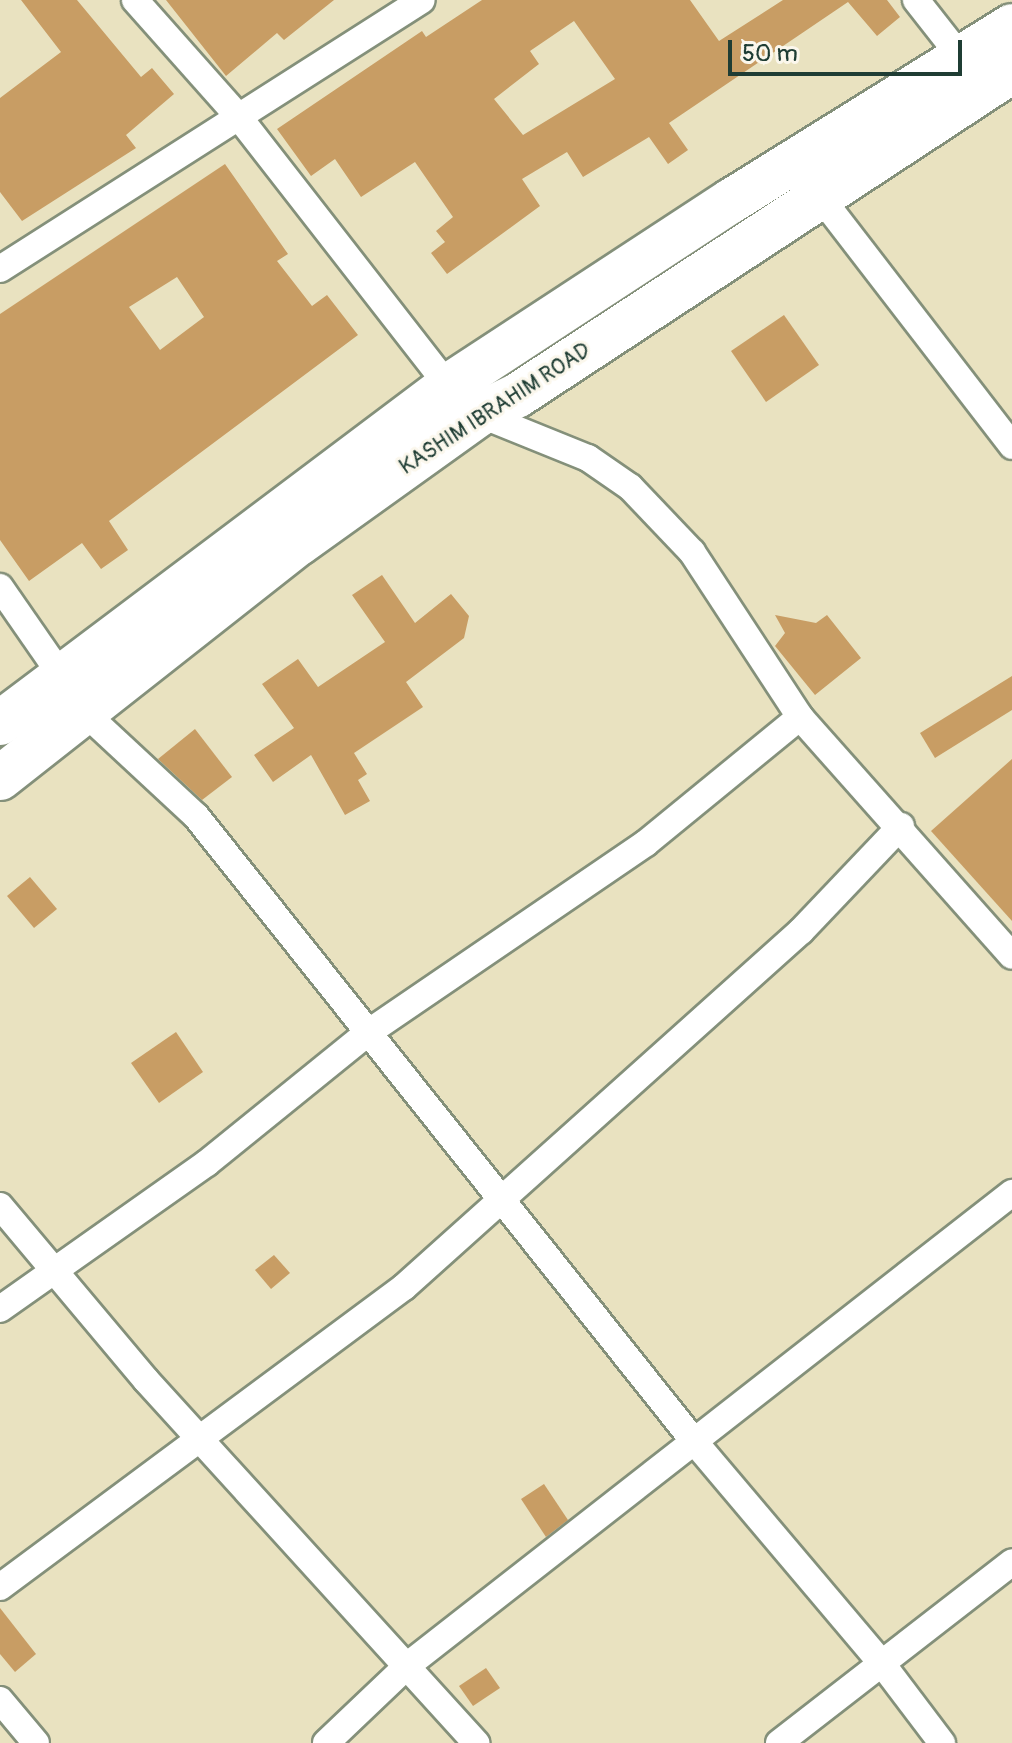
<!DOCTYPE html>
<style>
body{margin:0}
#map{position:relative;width:1012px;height:1743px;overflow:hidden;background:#e9e2c0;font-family:Pangolin,sans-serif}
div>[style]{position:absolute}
.building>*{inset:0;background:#c89d64}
.roads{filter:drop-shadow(2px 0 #84907a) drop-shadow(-2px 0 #84907a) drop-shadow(0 2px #84907a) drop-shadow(0 -2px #84907a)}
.minor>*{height:26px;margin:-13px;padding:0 13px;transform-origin:13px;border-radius:13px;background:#fff}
.trunk>*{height:44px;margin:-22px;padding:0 22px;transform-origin:22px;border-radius:22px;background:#fff}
span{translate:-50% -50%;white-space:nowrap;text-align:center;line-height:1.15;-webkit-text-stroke:6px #fbf7ec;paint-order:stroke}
.street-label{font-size:22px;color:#1f3d34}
.scale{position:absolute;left:728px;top:40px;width:234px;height:36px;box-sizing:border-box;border:4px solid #1f3d34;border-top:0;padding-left:10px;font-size:24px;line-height:28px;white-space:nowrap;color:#1f3d34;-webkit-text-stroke:6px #fbf7ec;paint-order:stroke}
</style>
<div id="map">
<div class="building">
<div style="clip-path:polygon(21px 0,77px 0,141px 77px,152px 68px,174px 94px,126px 135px,136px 148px,22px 221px,0 192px,0 98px,61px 52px)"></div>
<div style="clip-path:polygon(166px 0,334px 0,284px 40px,277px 33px,226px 76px)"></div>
<div style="clip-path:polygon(evenodd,482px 0,690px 0,719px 41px,783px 0,887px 0,900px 17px,877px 36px,848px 2px,669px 123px,688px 150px,668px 164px,649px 137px,583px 177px,567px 152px,522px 179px,540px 206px,447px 274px,431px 253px,445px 242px,436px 231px,453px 217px,415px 162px,361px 197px,335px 159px,311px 176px,277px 129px,422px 31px,426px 37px,482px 0,574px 21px,615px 79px,523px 135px,494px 99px,539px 64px,530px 51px,574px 21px)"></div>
<div style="clip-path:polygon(evenodd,225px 164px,288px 254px,277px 261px,312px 306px,327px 295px,358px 335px,109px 521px,128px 550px,101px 569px,82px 543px,29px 581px,0 540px,0 314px,225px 164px,177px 277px,204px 317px,160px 350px,129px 307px,177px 277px)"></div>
<div style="clip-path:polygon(784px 315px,819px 365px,766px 402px,731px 351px)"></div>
<div style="clip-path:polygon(382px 575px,415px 623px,451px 594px,469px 616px,464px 638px,406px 682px,423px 707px,354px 753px,367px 774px,358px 780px,370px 801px,345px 815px,311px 755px,273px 782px,254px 755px,294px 728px,262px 684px,298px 659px,318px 687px,385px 642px,352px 595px)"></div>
<div style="clip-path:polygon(775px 615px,816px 623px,827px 615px,861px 658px,815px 695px,775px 646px,785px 633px)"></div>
<div style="clip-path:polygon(1012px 676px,1012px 710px,935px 758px,920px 733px)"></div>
<div style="clip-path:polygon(195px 729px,232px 777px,202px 800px,158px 759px)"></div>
<div style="clip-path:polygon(1012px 759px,1012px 921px,931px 831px)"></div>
<div style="clip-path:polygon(30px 877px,57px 909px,34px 928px,7px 896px)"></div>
<div style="clip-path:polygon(176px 1032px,203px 1072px,159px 1103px,131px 1063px)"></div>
<div style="clip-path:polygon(274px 1255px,290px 1273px,271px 1289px,255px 1270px)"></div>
<div style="clip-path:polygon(544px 1484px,568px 1520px,546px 1537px,521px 1499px)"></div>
<div style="clip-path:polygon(0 1608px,36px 1654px,15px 1672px,0 1654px)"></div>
<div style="clip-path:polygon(486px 1668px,500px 1688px,473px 1706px,459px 1686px)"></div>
</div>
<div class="roads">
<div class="minor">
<div style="left:135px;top:0;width:155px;rotate:48.4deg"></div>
<div style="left:238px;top:116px;width:342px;rotate:52.1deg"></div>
<div style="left:916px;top:0;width:76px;rotate:51.9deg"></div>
<div style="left:812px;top:186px;width:328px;rotate:52.4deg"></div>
<div style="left:0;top:269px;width:500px;rotate:-32.52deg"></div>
<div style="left:479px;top:414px;width:118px;rotate:22deg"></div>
<div style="left:588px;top:458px;width:51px;rotate:34.6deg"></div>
<div style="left:630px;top:487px;width:90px;rotate:46.4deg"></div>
<div style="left:692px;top:552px;width:197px;rotate:56.8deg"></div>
<div style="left:800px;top:717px;width:319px;rotate:48.4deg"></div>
<div style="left:0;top:587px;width:107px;rotate:55.3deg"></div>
<div style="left:83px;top:711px;width:154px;rotate:42.9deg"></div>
<div style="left:196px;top:816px;width:798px;rotate:51.46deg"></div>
<div style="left:693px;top:1440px;width:294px;rotate:49.8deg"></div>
<div style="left:883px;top:1665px;width:98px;rotate:52.9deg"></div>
<div style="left:0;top:1206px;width:227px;rotate:50deg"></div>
<div style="left:146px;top:1380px;width:491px;rotate:47.7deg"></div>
<div style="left:0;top:1309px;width:253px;rotate:-35.2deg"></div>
<div style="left:207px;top:1163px;width:208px;rotate:-39deg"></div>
<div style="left:369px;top:1032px;width:335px;rotate:-34.3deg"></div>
<div style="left:646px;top:843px;width:199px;rotate:-39.3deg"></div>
<div style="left:0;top:1587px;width:503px;rotate:-36.6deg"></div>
<div style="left:404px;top:1287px;width:533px;rotate:-41.88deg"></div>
<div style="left:801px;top:931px;width:145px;rotate:-46.4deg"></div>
<div style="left:0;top:1700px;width:56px;rotate:50.1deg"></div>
<div style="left:326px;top:1743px;width:113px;rotate:-43.6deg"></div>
<div style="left:408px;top:1665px;width:767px;rotate:-38.01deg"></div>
<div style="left:779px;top:1743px;width:295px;rotate:-37.8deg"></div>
</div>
<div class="trunk">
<div style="left:0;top:723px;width:561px;rotate:-36.95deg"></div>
<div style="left:448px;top:386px;width:338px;rotate:-33.2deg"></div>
<div style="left:731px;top:201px;width:331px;rotate:-31.9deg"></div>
<div style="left:0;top:778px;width:380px;rotate:-38.2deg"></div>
<div style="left:299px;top:543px;width:221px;rotate:-35.6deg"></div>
<div style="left:479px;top:414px;width:43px;rotate:-26deg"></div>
<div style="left:518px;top:395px;width:591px;rotate:-33.26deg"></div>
</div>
</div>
<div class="street-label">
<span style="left:495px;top:409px;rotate:-33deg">KASHIM IBRAHIM ROAD</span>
</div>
<div class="scale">50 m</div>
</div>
